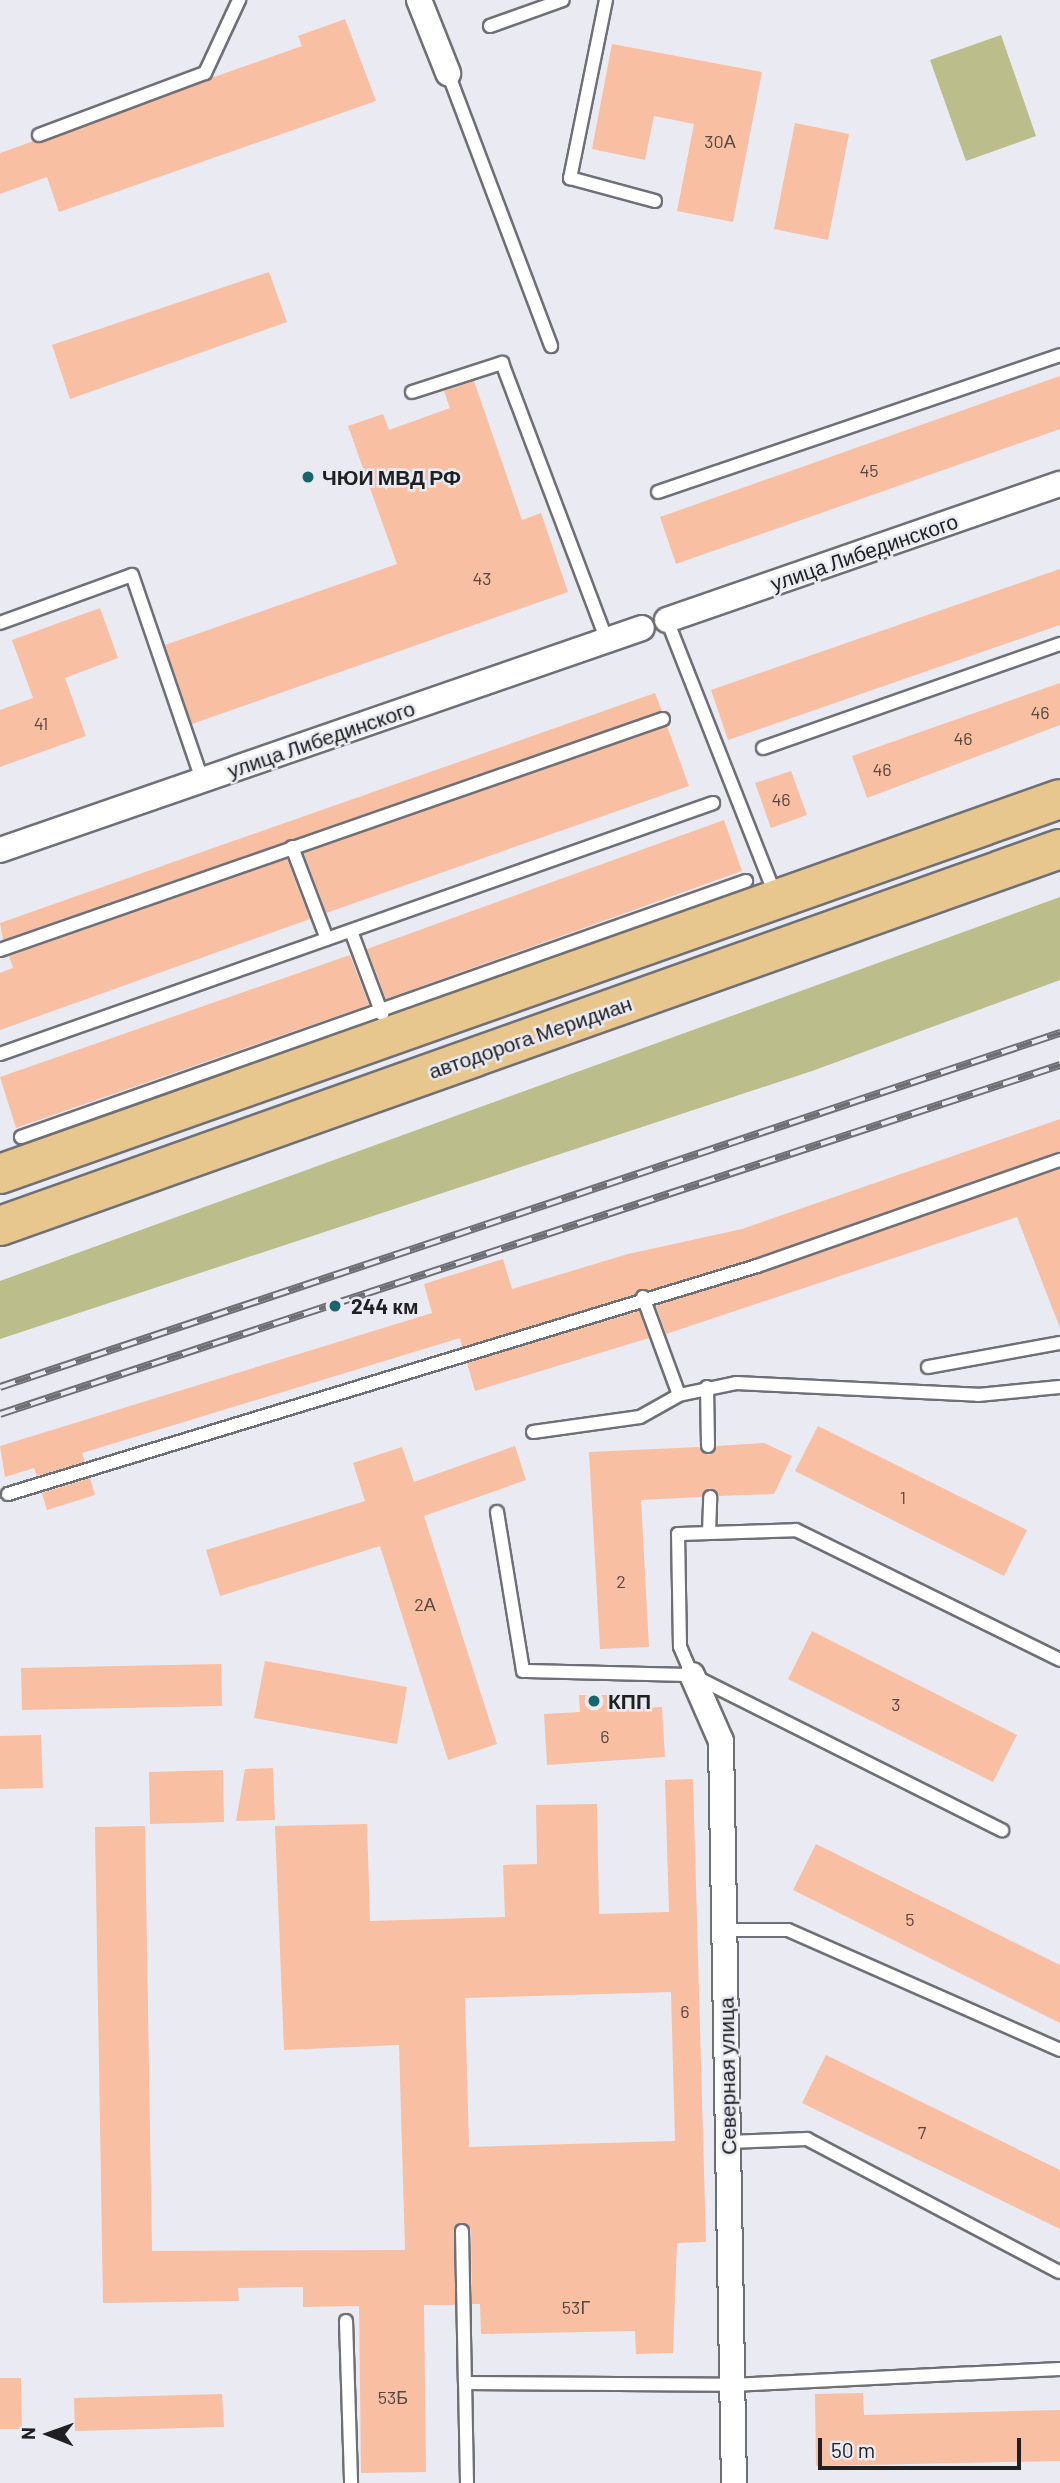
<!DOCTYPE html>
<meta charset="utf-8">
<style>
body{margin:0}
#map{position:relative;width:1060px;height:2483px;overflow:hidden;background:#eaeaf3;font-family:Barlow,sans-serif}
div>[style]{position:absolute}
.green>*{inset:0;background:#bbbe8b}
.building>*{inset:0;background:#f8bfa3}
.roads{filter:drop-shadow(2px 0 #6f6f76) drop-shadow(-2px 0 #6f6f76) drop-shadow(0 2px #6f6f76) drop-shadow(0 -2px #6f6f76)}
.service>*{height:12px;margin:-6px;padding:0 6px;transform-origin:6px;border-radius:6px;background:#fff}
.minor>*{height:24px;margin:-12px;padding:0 12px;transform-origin:12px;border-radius:12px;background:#fff}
.primary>*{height:38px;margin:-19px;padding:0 19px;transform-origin:19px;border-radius:19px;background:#e8c78e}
.rail>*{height:8px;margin-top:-4px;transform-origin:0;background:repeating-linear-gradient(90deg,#eaeaf3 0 16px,#6e6e74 0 32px);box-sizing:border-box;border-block:2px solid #6e6e74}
.dots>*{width:19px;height:19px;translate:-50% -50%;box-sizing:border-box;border:4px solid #eaeaf3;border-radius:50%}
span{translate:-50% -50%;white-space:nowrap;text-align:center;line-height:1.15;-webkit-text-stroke:5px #eaeaf3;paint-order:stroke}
.number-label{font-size:18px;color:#564843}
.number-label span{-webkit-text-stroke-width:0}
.poi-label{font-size:21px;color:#202023;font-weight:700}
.left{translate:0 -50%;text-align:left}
.street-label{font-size:21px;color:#202023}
.north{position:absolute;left:14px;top:2399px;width:70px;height:70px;-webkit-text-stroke:5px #eaeaf3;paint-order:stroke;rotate:271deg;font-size:19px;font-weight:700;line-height:28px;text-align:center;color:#202023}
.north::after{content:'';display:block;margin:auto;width:24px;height:32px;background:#202023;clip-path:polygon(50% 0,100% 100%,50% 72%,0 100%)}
.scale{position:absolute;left:818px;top:2438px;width:203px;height:32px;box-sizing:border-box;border:4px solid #202023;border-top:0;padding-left:9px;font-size:21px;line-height:24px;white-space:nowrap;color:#202023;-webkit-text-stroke:5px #eaeaf3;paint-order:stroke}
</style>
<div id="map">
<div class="green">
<div style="clip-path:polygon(1001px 35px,1036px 136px,966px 161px,930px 60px)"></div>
<div style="clip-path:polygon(1060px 897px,1060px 980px,812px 1071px,0 1339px,0 1281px)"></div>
</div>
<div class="building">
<div style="clip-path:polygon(345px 19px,376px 101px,59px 212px,47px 177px,0 194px,0 153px,302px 46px,298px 36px)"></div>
<div style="clip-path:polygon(612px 44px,762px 72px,733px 222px,677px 211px,694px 124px,654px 116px,645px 160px,592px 149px)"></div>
<div style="clip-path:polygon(795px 123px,849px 134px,828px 240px,774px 229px)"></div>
<div style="clip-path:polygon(269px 272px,287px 322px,70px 399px,52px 345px)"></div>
<div style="clip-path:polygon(1060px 376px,1060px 429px,676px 564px,660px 517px)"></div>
<div style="clip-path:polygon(474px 381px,522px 520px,541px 513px,568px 592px,192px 724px,165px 645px,397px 564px,348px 426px,383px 414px,389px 430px,450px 408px,444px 391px)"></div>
<div style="clip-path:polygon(1060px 569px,1060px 625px,728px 740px,711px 690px)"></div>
<div style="clip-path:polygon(100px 608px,118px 658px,65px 678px,86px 736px,0 767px,0 710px,33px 698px,12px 640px)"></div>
<div style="clip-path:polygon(1060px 683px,1060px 725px,867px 798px,852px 756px)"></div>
<div style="clip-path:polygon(655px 693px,662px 711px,3px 940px,0 923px)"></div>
<div style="clip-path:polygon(667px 726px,689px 786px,326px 913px,304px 853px)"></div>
<div style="clip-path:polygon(791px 771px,807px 815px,771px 828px,755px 783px)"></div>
<div style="clip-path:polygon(724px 820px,742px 871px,386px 999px,367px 949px)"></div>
<div style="clip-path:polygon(287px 859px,310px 919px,0 1030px,0 973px,13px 968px,9px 956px)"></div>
<div style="clip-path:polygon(350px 955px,369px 1005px,16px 1128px,0 1077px)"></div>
<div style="clip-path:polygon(1060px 1119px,1060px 1151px,754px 1258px,462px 1347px,460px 1338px,82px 1453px,85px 1462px,37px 1476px,34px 1468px,5px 1477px,0 1446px,432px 1313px,424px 1284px,503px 1259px,512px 1289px,628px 1254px,742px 1229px)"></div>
<div style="clip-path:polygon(1060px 1169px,1060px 1328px,1017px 1217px,666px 1334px,656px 1306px)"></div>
<div style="clip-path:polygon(639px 1311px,649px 1338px,475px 1391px,467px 1363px)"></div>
<div style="clip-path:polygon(818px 1426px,1027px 1530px,1004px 1576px,795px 1471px)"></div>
<div style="clip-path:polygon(764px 1443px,792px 1456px,774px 1494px,719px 1496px,710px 1488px,701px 1497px,641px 1500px,649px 1647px,600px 1649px,589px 1452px,699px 1447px,709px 1455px,717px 1446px)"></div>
<div style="clip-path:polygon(515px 1446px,526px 1480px,424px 1516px,497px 1744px,448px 1760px,380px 1546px,220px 1596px,206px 1550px,365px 1501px,353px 1463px,402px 1447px,414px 1482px)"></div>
<div style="clip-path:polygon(90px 1478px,95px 1495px,47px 1510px,42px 1493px)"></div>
<div style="clip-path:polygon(812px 1631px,1017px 1735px,993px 1782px,788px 1679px)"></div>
<div style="clip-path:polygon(265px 1661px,407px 1687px,397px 1744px,254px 1718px)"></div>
<div style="clip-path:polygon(221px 1664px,222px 1706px,22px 1710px,21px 1668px)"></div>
<div style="clip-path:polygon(579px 1695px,607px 1695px,608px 1710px,662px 1707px,665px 1757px,547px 1765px,544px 1714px,580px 1712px)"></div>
<div style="clip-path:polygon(41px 1735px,43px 1788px,0 1789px,0 1736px)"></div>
<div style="clip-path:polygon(273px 1768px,275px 1820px,236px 1821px,245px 1769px)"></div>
<div style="clip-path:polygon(223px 1770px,224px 1822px,150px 1824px,149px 1772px)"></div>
<div style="clip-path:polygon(evenodd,693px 1779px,706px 2242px,677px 2243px,673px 2353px,636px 2354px,635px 2331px,481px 2334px,480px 2304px,472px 2304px,471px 2230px,458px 2223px,455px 2305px,424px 2305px,426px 2472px,361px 2473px,359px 2306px,303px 2307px,303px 2287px,238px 2288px,239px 2301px,103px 2303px,95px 1827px,145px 1826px,152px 2251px,405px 2250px,399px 2045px,284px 2050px,275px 1826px,367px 1824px,370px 1921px,505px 1917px,503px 1865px,537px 1864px,536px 1805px,597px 1804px,599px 1914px,669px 1912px,665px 1780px,693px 1779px,671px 1992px,675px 2141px,469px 2147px,465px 1998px,671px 1992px)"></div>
<div style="clip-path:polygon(816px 1844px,1060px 1965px,1060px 2023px,793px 1890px)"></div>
<div style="clip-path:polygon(826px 2055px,1060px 2170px,1060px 2229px,802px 2103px)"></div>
<div style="clip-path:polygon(0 2378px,21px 2378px,22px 2429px,0 2429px)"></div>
<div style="clip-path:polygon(863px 2393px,864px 2415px,1060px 2410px,1060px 2461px,816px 2466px,815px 2394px)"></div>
<div style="clip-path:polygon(222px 2394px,224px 2427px,75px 2431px,74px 2398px)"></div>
</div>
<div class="roads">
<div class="service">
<div style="left:606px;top:0;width:182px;rotate:101.4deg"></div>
<div style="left:570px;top:178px;width:88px;rotate:15.1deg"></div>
<div style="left:490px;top:26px;width:77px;rotate:-19.6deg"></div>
<div style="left:448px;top:73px;width:292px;rotate:69.3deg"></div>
<div style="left:39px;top:135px;width:177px;rotate:-20.5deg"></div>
<div style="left:205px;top:73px;width:81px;rotate:-65deg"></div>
<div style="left:412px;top:392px;width:95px;rotate:-17.9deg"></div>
<div style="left:502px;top:363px;width:297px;rotate:69.3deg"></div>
<div style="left:658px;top:492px;width:425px;rotate:-18.8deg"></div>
<div style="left:667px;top:620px;width:295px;rotate:68.5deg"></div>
<div style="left:0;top:623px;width:140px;rotate:-20deg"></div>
<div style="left:132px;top:575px;width:217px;rotate:71.1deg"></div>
<div style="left:763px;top:748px;width:315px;rotate:-19.3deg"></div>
<div style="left:292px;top:847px;width:98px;rotate:69.2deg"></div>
<div style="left:351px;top:931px;width:89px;rotate:69.5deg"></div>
<div style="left:0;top:950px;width:702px;rotate:-19.21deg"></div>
<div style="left:0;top:1054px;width:756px;rotate:-19.39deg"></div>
<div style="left:21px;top:1137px;width:769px;rotate:-19.45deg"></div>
<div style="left:643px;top:1297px;width:104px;rotate:69.8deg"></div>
<div style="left:928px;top:1367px;width:134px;rotate:-10.3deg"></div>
<div style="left:707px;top:1387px;width:59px;rotate:89deg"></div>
<div style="left:533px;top:1432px;width:108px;rotate:-8deg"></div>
<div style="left:640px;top:1417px;width:45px;rotate:-29.4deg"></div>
<div style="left:679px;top:1395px;width:58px;rotate:-11.9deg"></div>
<div style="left:736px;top:1383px;width:242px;rotate:2.8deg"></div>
<div style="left:978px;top:1395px;width:82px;rotate:-5.6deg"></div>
<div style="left:8px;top:1494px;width:783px;rotate:-16.93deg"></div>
<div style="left:757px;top:1266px;width:321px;rotate:-19.3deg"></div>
<div style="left:497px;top:1512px;width:161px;rotate:80.7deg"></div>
<div style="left:523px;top:1671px;width:169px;rotate:1.4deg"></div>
<div style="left:692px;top:1675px;width:347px;rotate:26.6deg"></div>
<div style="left:709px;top:1533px;width:36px;rotate:-88deg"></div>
<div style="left:692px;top:1675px;width:30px;rotate:-113deg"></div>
<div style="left:680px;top:1647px;width:113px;rotate:-91deg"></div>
<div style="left:678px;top:1534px;width:118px;rotate:-1.9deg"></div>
<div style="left:796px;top:1530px;width:294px;rotate:26.2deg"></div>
<div style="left:724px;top:1930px;width:64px"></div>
<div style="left:788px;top:1930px;width:297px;rotate:23.8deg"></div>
<div style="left:728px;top:2142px;width:79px;rotate:-2.2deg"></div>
<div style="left:807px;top:2139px;width:285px;rotate:27.8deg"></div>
<div style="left:462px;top:2231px;width:152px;rotate:88.9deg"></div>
<div style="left:346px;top:2321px;width:162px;rotate:88.2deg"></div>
<div style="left:467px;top:2483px;width:100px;rotate:-91.1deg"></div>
<div style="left:465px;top:2383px;width:267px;rotate:0.4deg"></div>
<div style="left:732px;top:2385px;width:328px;rotate:-2.8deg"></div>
</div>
<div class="minor">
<div style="left:419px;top:0;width:79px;rotate:68.3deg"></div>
<div style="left:667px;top:620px;width:416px;rotate:-19.1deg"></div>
<div style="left:0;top:850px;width:679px;rotate:-19.08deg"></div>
<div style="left:692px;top:1675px;width:72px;rotate:66.3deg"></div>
<div style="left:721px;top:1741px;width:742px;rotate:89deg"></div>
</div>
<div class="primary">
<div style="left:0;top:1174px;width:1124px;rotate:-19.48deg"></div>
<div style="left:0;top:1226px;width:1125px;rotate:-19.58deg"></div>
</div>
</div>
<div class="rail">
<div style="left:0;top:1387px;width:1118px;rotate:-18.47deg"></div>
<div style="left:0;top:1414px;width:1116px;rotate:-18.22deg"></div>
</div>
<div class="dots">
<div style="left:308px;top:477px;background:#17666a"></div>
<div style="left:335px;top:1306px;background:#17666a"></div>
<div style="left:594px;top:1701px;background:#17666a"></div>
</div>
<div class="number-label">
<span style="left:720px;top:141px">30А</span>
<span style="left:869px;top:470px">45</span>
<span style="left:482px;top:578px">43</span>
<span style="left:1040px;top:712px">46</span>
<span style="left:41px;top:723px">41</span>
<span style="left:963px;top:738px">46</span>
<span style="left:882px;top:769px">46</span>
<span style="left:781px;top:799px">46</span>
<span style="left:903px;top:1497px">1</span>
<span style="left:621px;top:1581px">2</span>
<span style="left:425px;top:1604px">2А</span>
<span style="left:896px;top:1704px">3</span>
<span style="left:605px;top:1736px">6</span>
<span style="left:910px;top:1919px">5</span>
<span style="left:685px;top:2011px">6</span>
<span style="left:922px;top:2132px">7</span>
<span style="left:576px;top:2307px">53Г</span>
<span style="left:393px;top:2397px">53Б</span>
</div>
<div class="poi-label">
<span class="left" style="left:322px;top:477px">ЧЮИ МВД РФ</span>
<span class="left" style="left:351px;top:1306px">244 км</span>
<span class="left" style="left:608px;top:1701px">КПП</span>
</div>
<div class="street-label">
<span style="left:864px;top:552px;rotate:-19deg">улица Либединского</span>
<span style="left:321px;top:739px;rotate:-19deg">улица Либединского</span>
<span style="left:530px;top:1037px;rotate:-19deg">автодорога Меридиан</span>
<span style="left:727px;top:2076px;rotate:-91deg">Северная улица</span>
</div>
<div class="north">N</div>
<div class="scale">50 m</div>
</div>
